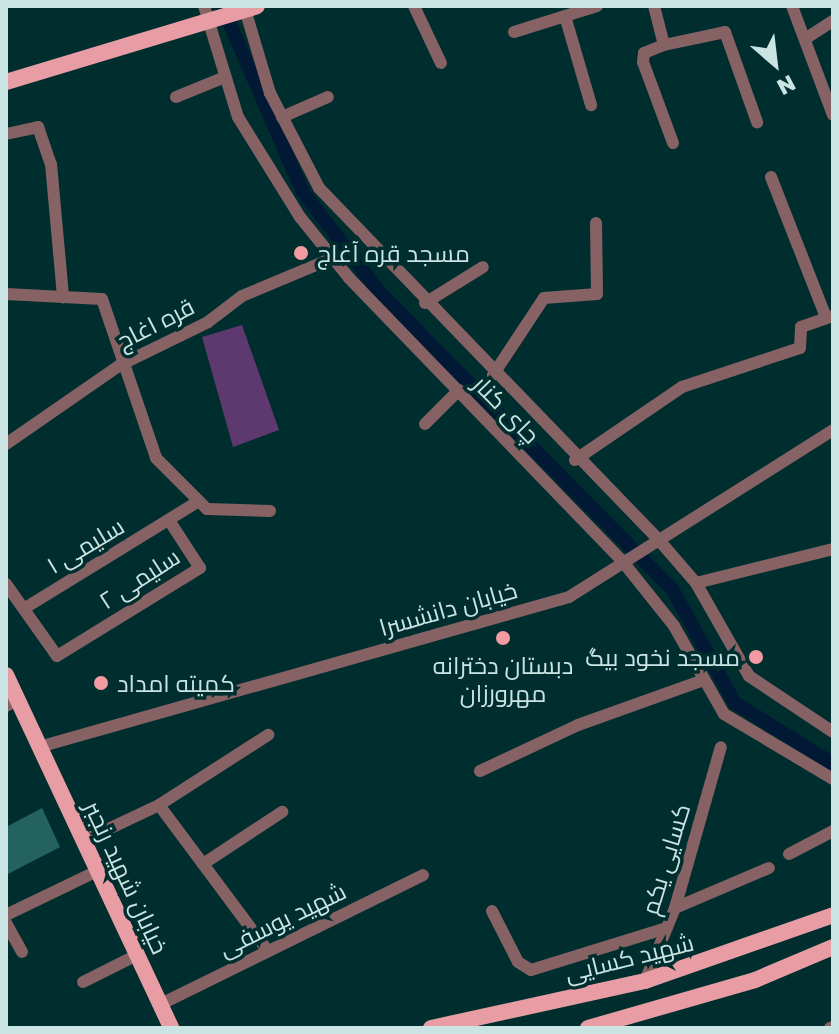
<!DOCTYPE html>
<meta charset="utf-8">
<style>
body{margin:0}
#map{position:relative;width:839px;height:1034px;overflow:hidden;background:#002e2e;font-family:"Golos Text",Cairo,sans-serif}
div>[style]{position:absolute}
.green>*{inset:0;background:#5e396f}
.canal>*{height:14px;margin:-7px;padding:0 7px;transform-origin:7px;border-radius:7px;background:#021935}
.building>*{inset:0;background:#246262}
.minor>*{height:12px;margin:-6px;padding:0 6px;transform-origin:6px;border-radius:6px;background:#876265}
.major>*{height:16px;margin:-8px;padding:0 8px;transform-origin:8px;border-radius:8px;background:#e79da3}
.dots>*{width:22px;height:22px;translate:-50% -50%;box-sizing:border-box;border:4px solid #002e2e;border-radius:50%}
span{translate:-50% -50%;white-space:nowrap;text-align:center;line-height:1.15;-webkit-text-stroke:7px #002e2e;paint-order:stroke}
.poi-label{font-size:24px;color:#c9e4e3}
.left{translate:0 -50%;text-align:left}
.right{translate:-100% -50%;text-align:right}
.street-label{font-size:24px;color:#c9e4e3}
.frame{position:absolute;inset:0;border:8px solid #c9e4e3;pointer-events:none}
.north{position:absolute;left:735px;top:24px;width:80px;height:80px;-webkit-text-stroke:6px #002e2e;paint-order:stroke;rotate:152deg;font-size:22px;font-weight:700;line-height:32px;text-align:center;color:#c9e4e3}
.north::after{content:'';display:block;margin:auto;width:28px;height:36px;background:#c9e4e3;clip-path:polygon(50% 0,100% 100%,50% 72%,0 100%)}
</style>
<div id="map">
<div class="green">
<div style="clip-path:polygon(242px 325px,279px 430px,233px 447px,202px 337px)"></div>
</div>
<div class="canal">
<div style="left:222px;top:6px;width:203px;rotate:66.5deg"></div>
<div style="left:303px;top:192px;width:128px;rotate:52.6deg"></div>
<div style="left:381px;top:294px;width:414px;rotate:45.4deg"></div>
<div style="left:672px;top:589px;width:130px;rotate:61.1deg"></div>
<div style="left:735px;top:703px;width:115px;rotate:31.9deg"></div>
</div>
<div class="building">
<div style="clip-path:polygon(42px 808px,60px 847px,6px 875px,6px 827px)"></div>
</div>
<div class="minor">
<div style="left:204px;top:6px;width:116px;rotate:73deg"></div>
<div style="left:238px;top:117px;width:118px;rotate:58.2deg"></div>
<div style="left:300px;top:217px;width:78px;rotate:51.2deg"></div>
<div style="left:349px;top:278px;width:395px;rotate:46deg"></div>
<div style="left:623px;top:562px;width:82px;rotate:51.4deg"></div>
<div style="left:674px;top:626px;width:101px;rotate:60.4deg"></div>
<div style="left:724px;top:714px;width:127px;rotate:30.8deg"></div>
<div style="left:244px;top:6px;width:91px;rotate:73.4deg"></div>
<div style="left:270px;top:93px;width:107px;rotate:62.7deg"></div>
<div style="left:319px;top:188px;width:488px;rotate:46deg"></div>
<div style="left:658px;top:539px;width:58px;rotate:49.2deg"></div>
<div style="left:696px;top:583px;width:107px;rotate:60.3deg"></div>
<div style="left:749px;top:676px;width:101px;rotate:33.7deg"></div>
<div style="left:414px;top:6px;width:63px;rotate:64.7deg"></div>
<div style="left:654px;top:6px;width:40px;rotate:75.6deg"></div>
<div style="left:792px;top:6px;width:116px;rotate:69.4deg"></div>
<div style="left:565px;top:16px;width:93px;rotate:73.7deg"></div>
<div style="left:514px;top:32px;width:87px;rotate:-17.4deg"></div>
<div style="left:805px;top:39px;width:33px;rotate:-33deg"></div>
<div style="left:176px;top:97px;width:53px;rotate:-22.2deg"></div>
<div style="left:282px;top:117px;width:50px;rotate:-23.5deg"></div>
<div style="left:6px;top:134px;width:33px;rotate:-12deg"></div>
<div style="left:38px;top:127px;width:39px;rotate:71deg"></div>
<div style="left:51px;top:164px;width:134px;rotate:84.8deg"></div>
<div style="left:673px;top:143px;width:86px;rotate:-110.3deg"></div>
<div style="left:643px;top:62px;width:9px;rotate:-84deg"></div>
<div style="left:644px;top:53px;width:22px;rotate:-22deg"></div>
<div style="left:664px;top:45px;width:62px;rotate:-12deg"></div>
<div style="left:725px;top:32px;width:96px;rotate:70.4deg"></div>
<div style="left:771px;top:177px;width:150px;rotate:68.6deg"></div>
<div style="left:6px;top:294px;width:96px;rotate:3deg"></div>
<div style="left:102px;top:299px;width:168px;rotate:71.2deg"></div>
<div style="left:156px;top:458px;width:72px;rotate:45deg"></div>
<div style="left:207px;top:509px;width:63px;rotate:1.8deg"></div>
<div style="left:425px;top:303px;width:68px;rotate:-31.8deg"></div>
<div style="left:493px;top:375px;width:92px;rotate:-56.5deg"></div>
<div style="left:544px;top:298px;width:53px;rotate:-4.3deg"></div>
<div style="left:597px;top:294px;width:71px;rotate:-90.8deg"></div>
<div style="left:425px;top:424px;width:48px;rotate:-45deg"></div>
<div style="left:6px;top:444px;width:139px;rotate:-34.7deg"></div>
<div style="left:120px;top:365px;width:98px;rotate:-26deg"></div>
<div style="left:208px;top:322px;width:43px;rotate:-37.4deg"></div>
<div style="left:242px;top:296px;width:99px;rotate:-22.7deg"></div>
<div style="left:575px;top:460px;width:130px;rotate:-34.3deg"></div>
<div style="left:682px;top:387px;width:124px;rotate:-18.3deg"></div>
<div style="left:800px;top:348px;width:21px;rotate:-87deg"></div>
<div style="left:801px;top:327px;width:34px;rotate:-19deg"></div>
<div style="left:696px;top:583px;width:141px;rotate:-13.9deg"></div>
<div style="left:6px;top:584px;width:88px;rotate:54.7deg"></div>
<div style="left:57px;top:656px;width:168px;rotate:-31.6deg"></div>
<div style="left:200px;top:568px;width:57px;rotate:-122.9deg"></div>
<div style="left:25px;top:608px;width:201px;rotate:-31.6deg"></div>
<div style="left:6px;top:706px;width:13px;rotate:-29deg"></div>
<div style="left:39px;top:747px;width:551px;rotate:-15.8deg"></div>
<div style="left:569px;top:597px;width:312px;rotate:-32.3deg"></div>
<div style="left:480px;top:771px;width:108px;rotate:-25.1deg"></div>
<div style="left:578px;top:725px;width:134px;rotate:-19.7deg"></div>
<div style="left:159px;top:805px;width:130px;rotate:-32.7deg"></div>
<div style="left:83px;top:841px;width:84px;rotate:-25.3deg"></div>
<div style="left:159px;top:805px;width:182px;rotate:53.3deg"></div>
<div style="left:789px;top:854px;width:50px;rotate:-27.6deg"></div>
<div style="left:203px;top:864px;width:95px;rotate:-33.4deg"></div>
<div style="left:675px;top:908px;width:102px;rotate:-23.1deg"></div>
<div style="left:492px;top:911px;width:57px;rotate:63deg"></div>
<div style="left:518px;top:962px;width:15px;rotate:32deg"></div>
<div style="left:531px;top:970px;width:142px;rotate:-17.2deg"></div>
<div style="left:6px;top:915px;width:101px;rotate:-25.8deg"></div>
<div style="left:6px;top:923px;width:33px;rotate:61deg"></div>
<div style="left:645px;top:981px;width:79px;rotate:-67.7deg"></div>
<div style="left:675px;top:908px;width:167px;rotate:-74.1deg"></div>
<div style="left:83px;top:982px;width:60px;rotate:-26.6deg"></div>
<div style="left:161px;top:1004px;width:292px;rotate:-26.2deg"></div>
<div style="left:830px;top:1028px;width:3px;rotate:-18deg"></div>
</div>
<div class="major">
<div style="left:6px;top:82px;width:262px;rotate:-16.8deg"></div>
<div style="left:6px;top:675px;width:390px;rotate:64.9deg"></div>
<div style="left:431px;top:1028px;width:219px;rotate:-12.4deg"></div>
<div style="left:645px;top:981px;width:199px;rotate:-19.3deg"></div>
<div style="left:588px;top:1028px;width:174px;rotate:-16deg"></div>
<div style="left:755px;top:980px;width:85px;rotate:-22.9deg"></div>
</div>
<div class="dots">
<div style="left:301px;top:253px;background:#f49aa2"></div>
<div style="left:503px;top:638px;background:#f49aa2"></div>
<div style="left:756px;top:657px;background:#f49aa2"></div>
<div style="left:101px;top:683px;background:#f49aa2"></div>
</div>
<div class="poi-label">
<span class="left" style="left:317px;top:253px">مسجد قره آغاج</span>
<span class="right" style="left:740px;top:657px">مسجد نخود‌ بیگ</span>
<span style="left:503px;top:679px">دبستان دخترانه<br>مهرورزان</span>
<span class="left" style="left:117px;top:683px">کمیته امداد</span>
</div>
<div class="street-label">
<span style="left:155px;top:323px;rotate:-27deg">قره اغاج</span>
<span style="left:507px;top:409px;rotate:46deg">چای کنار</span>
<span style="left:85px;top:545px;rotate:-31deg">سلیمی ۱</span>
<span style="left:139px;top:578px;rotate:-33deg">سلیمی ۲</span>
<span style="left:448px;top:608px;rotate:-16deg">خیابان دانشسرا</span>
<span style="left:665px;top:859px;rotate:-73deg">کسایی یکم</span>
<span style="left:127px;top:877px;rotate:65deg">خیابان شهید رنجبر</span>
<span style="left:282px;top:919px;rotate:-26deg">شهید یوسفی</span>
<span style="left:629px;top:957px;rotate:-14deg">شهید کسایی</span>
</div>
<div class="frame"></div>
<div class="north">N</div>
</div>
